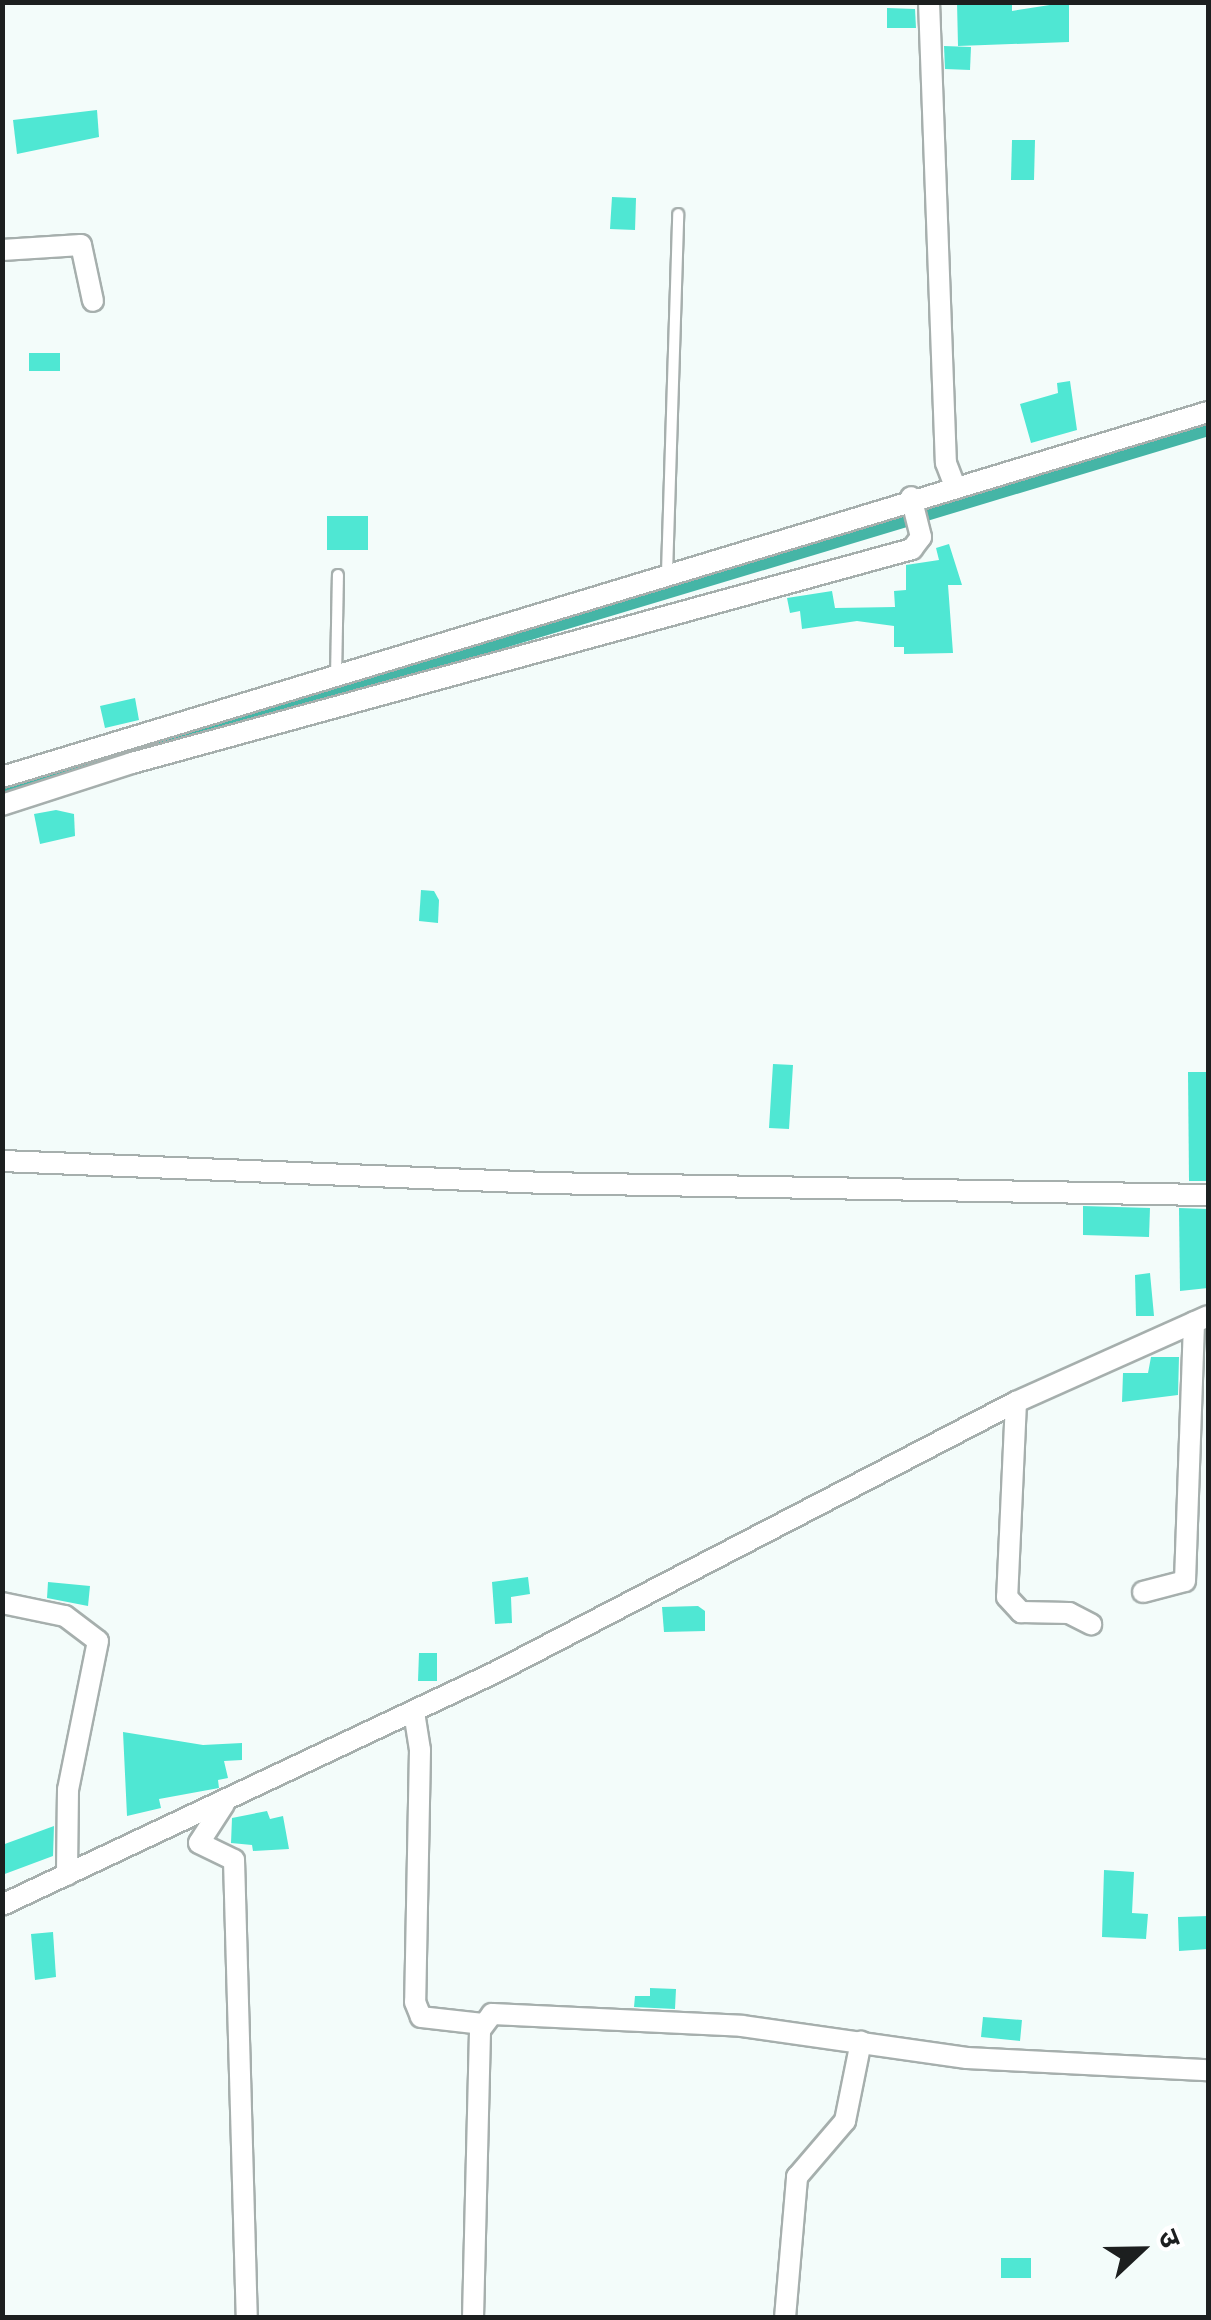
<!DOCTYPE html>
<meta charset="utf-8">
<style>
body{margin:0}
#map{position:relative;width:1211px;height:2320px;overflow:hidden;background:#f3fcfa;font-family:"Roboto Serif","Noto Sans Devanagari",serif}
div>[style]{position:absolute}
.canal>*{height:18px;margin:-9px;padding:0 9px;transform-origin:9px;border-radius:9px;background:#45b5a6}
.building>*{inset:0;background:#4fe7d3}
.roads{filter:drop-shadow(2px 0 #a6afad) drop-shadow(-2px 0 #a6afad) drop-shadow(0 2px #a6afad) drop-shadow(0 -2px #a6afad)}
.service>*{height:10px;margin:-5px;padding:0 5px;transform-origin:5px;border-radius:5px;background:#fff}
.minor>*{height:20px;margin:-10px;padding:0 10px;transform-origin:10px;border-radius:10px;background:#fff}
span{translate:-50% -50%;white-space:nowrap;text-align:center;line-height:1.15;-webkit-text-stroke:9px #fff;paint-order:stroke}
.frame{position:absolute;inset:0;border:5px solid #1c1f1f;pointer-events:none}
.north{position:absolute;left:1091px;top:2200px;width:100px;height:100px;-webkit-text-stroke:8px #fff;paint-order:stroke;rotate:68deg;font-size:28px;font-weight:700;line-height:40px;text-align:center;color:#1c1f1f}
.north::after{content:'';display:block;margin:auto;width:35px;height:45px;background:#1c1f1f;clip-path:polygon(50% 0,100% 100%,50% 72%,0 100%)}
</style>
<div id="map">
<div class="canal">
<div style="left:2px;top:790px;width:1259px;rotate:-16.75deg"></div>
</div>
<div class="building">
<div style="clip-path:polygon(957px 2px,1012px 2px,1012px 11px,1069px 2px,1069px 42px,958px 46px)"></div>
<div style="clip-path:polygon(887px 8px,915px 9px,916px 28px,887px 28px)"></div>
<div style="clip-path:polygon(944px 46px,971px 47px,970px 70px,945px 69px)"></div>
<div style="clip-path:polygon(97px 110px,99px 137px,17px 154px,13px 120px)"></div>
<div style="clip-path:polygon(1012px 140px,1035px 140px,1034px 180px,1011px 180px)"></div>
<div style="clip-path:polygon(612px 197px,636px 198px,635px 230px,610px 229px)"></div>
<div style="clip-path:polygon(29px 353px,60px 353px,60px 371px,29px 371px)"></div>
<div style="clip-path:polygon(1070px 381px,1077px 430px,1031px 443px,1020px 404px,1058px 393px,1057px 383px)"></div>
<div style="clip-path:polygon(327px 516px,368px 516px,368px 550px,327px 550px)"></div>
<div style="clip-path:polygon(949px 544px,962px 585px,948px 585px,953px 653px,904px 654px,904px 647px,894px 647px,894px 626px,857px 621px,802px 629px,800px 611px,790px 613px,787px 598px,832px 591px,835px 608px,895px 607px,894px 591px,906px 590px,906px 565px,939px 560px,936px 548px)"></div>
<div style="clip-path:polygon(135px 698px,139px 720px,105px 728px,100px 706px)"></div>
<div style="clip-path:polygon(56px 810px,74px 814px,75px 836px,40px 844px,34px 814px)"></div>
<div style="clip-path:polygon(421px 890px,434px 891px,439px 900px,438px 923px,419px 921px)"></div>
<div style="clip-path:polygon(773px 1064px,793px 1065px,789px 1129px,769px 1128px)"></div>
<div style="clip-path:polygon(1188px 1072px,1208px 1072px,1208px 1181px,1189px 1181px)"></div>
<div style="clip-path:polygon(1083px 1206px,1150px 1208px,1149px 1237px,1083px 1235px)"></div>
<div style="clip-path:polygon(1179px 1208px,1208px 1209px,1208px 1288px,1180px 1291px)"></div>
<div style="clip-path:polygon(1150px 1273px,1154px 1316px,1136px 1316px,1135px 1275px)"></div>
<div style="clip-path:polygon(1151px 1357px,1179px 1357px,1178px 1395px,1122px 1402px,1123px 1373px,1148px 1373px)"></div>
<div style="clip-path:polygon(528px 1577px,530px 1594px,511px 1597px,512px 1623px,495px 1624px,492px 1582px)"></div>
<div style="clip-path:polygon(48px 1582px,90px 1586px,88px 1606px,47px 1598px)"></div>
<div style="clip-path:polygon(698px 1606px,705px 1611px,705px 1631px,664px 1632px,662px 1607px)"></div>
<div style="clip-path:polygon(419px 1653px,437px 1653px,437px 1681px,418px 1681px)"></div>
<div style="clip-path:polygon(123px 1732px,203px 1745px,242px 1743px,242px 1760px,224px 1761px,228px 1778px,218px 1780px,219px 1788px,159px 1799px,161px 1808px,127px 1816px)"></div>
<div style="clip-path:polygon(267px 1811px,270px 1819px,283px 1816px,289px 1849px,253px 1851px,252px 1845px,231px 1843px,232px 1818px)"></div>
<div style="clip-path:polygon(54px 1826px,53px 1856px,2px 1875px,2px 1845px)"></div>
<div style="clip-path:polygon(1104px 1870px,1134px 1872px,1132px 1913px,1148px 1914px,1146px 1939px,1102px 1937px)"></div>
<div style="clip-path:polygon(1208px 1916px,1208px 1949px,1179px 1951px,1178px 1917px)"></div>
<div style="clip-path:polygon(53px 1932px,56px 1977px,35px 1980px,31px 1934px)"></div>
<div style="clip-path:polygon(650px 1988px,676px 1989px,675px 2009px,634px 2007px,635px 1996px,650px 1996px)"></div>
<div style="clip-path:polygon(983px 2017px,1022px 2020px,1020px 2041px,981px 2037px)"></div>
<div style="clip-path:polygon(1001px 2258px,1031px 2258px,1031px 2278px,1001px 2278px)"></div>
</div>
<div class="roads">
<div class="service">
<div style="left:667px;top:573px;width:359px;rotate:-88.2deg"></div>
<div style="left:336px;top:677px;width:102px;rotate:-88.9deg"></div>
</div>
<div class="minor">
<div style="left:929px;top:2px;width:461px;rotate:87.9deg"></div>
<div style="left:946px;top:463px;width:22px;rotate:69deg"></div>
<div style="left:2px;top:250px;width:79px;rotate:-3.6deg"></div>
<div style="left:81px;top:245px;width:57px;rotate:77.9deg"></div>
<div style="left:2px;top:777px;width:1260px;rotate:-16.84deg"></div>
<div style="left:2px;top:805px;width:137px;rotate:-17.9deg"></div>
<div style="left:132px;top:763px;width:809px;rotate:-15.34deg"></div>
<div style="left:912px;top:549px;width:15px;rotate:-53deg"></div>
<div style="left:921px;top:537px;width:41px;rotate:-104deg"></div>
<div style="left:2px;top:1161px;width:542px;rotate:2.32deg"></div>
<div style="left:544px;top:1183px;width:664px;rotate:1.04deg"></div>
<div style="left:1016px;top:1402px;width:195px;rotate:92.6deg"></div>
<div style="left:1007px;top:1597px;width:21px;rotate:47deg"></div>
<div style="left:1021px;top:1612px;width:48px;rotate:1.2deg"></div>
<div style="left:1069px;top:1613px;width:25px;rotate:27deg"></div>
<div style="left:1143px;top:1592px;width:43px;rotate:-14.7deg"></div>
<div style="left:1185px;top:1581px;width:259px;rotate:-88deg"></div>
<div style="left:2px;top:1603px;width:64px;rotate:11.7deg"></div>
<div style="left:65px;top:1616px;width:41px;rotate:37.1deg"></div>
<div style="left:98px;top:1641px;width:152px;rotate:101.4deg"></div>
<div style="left:68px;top:1790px;width:85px;rotate:90.7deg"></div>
<div style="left:414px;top:1712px;width:38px;rotate:81deg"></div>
<div style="left:420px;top:1750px;width:252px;rotate:91.1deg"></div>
<div style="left:415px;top:2002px;width:16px;rotate:68deg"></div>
<div style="left:421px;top:2017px;width:61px;rotate:6.5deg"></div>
<div style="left:224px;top:1804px;width:46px;rotate:122.7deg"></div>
<div style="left:199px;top:1843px;width:39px;rotate:26deg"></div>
<div style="left:234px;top:1860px;width:458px;rotate:88.4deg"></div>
<div style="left:2px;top:1905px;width:544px;rotate:-25.25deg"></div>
<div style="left:494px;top:1673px;width:588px;rotate:-27.44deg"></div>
<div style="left:1016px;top:1402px;width:210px;rotate:-24.1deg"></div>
<div style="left:473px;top:2318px;width:288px;rotate:-88.6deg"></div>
<div style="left:480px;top:2030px;width:20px;rotate:-53deg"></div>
<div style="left:492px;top:2014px;width:250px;rotate:2.7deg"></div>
<div style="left:742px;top:2026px;width:227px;rotate:8.1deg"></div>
<div style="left:967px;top:2058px;width:241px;rotate:2.9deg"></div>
<div style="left:785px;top:2318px;width:142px;rotate:-85.1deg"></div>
<div style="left:797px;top:2177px;width:74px;rotate:-49.4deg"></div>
<div style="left:845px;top:2121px;width:81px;rotate:-78.6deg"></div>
</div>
</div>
<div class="frame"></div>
<div class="north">उ</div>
</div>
